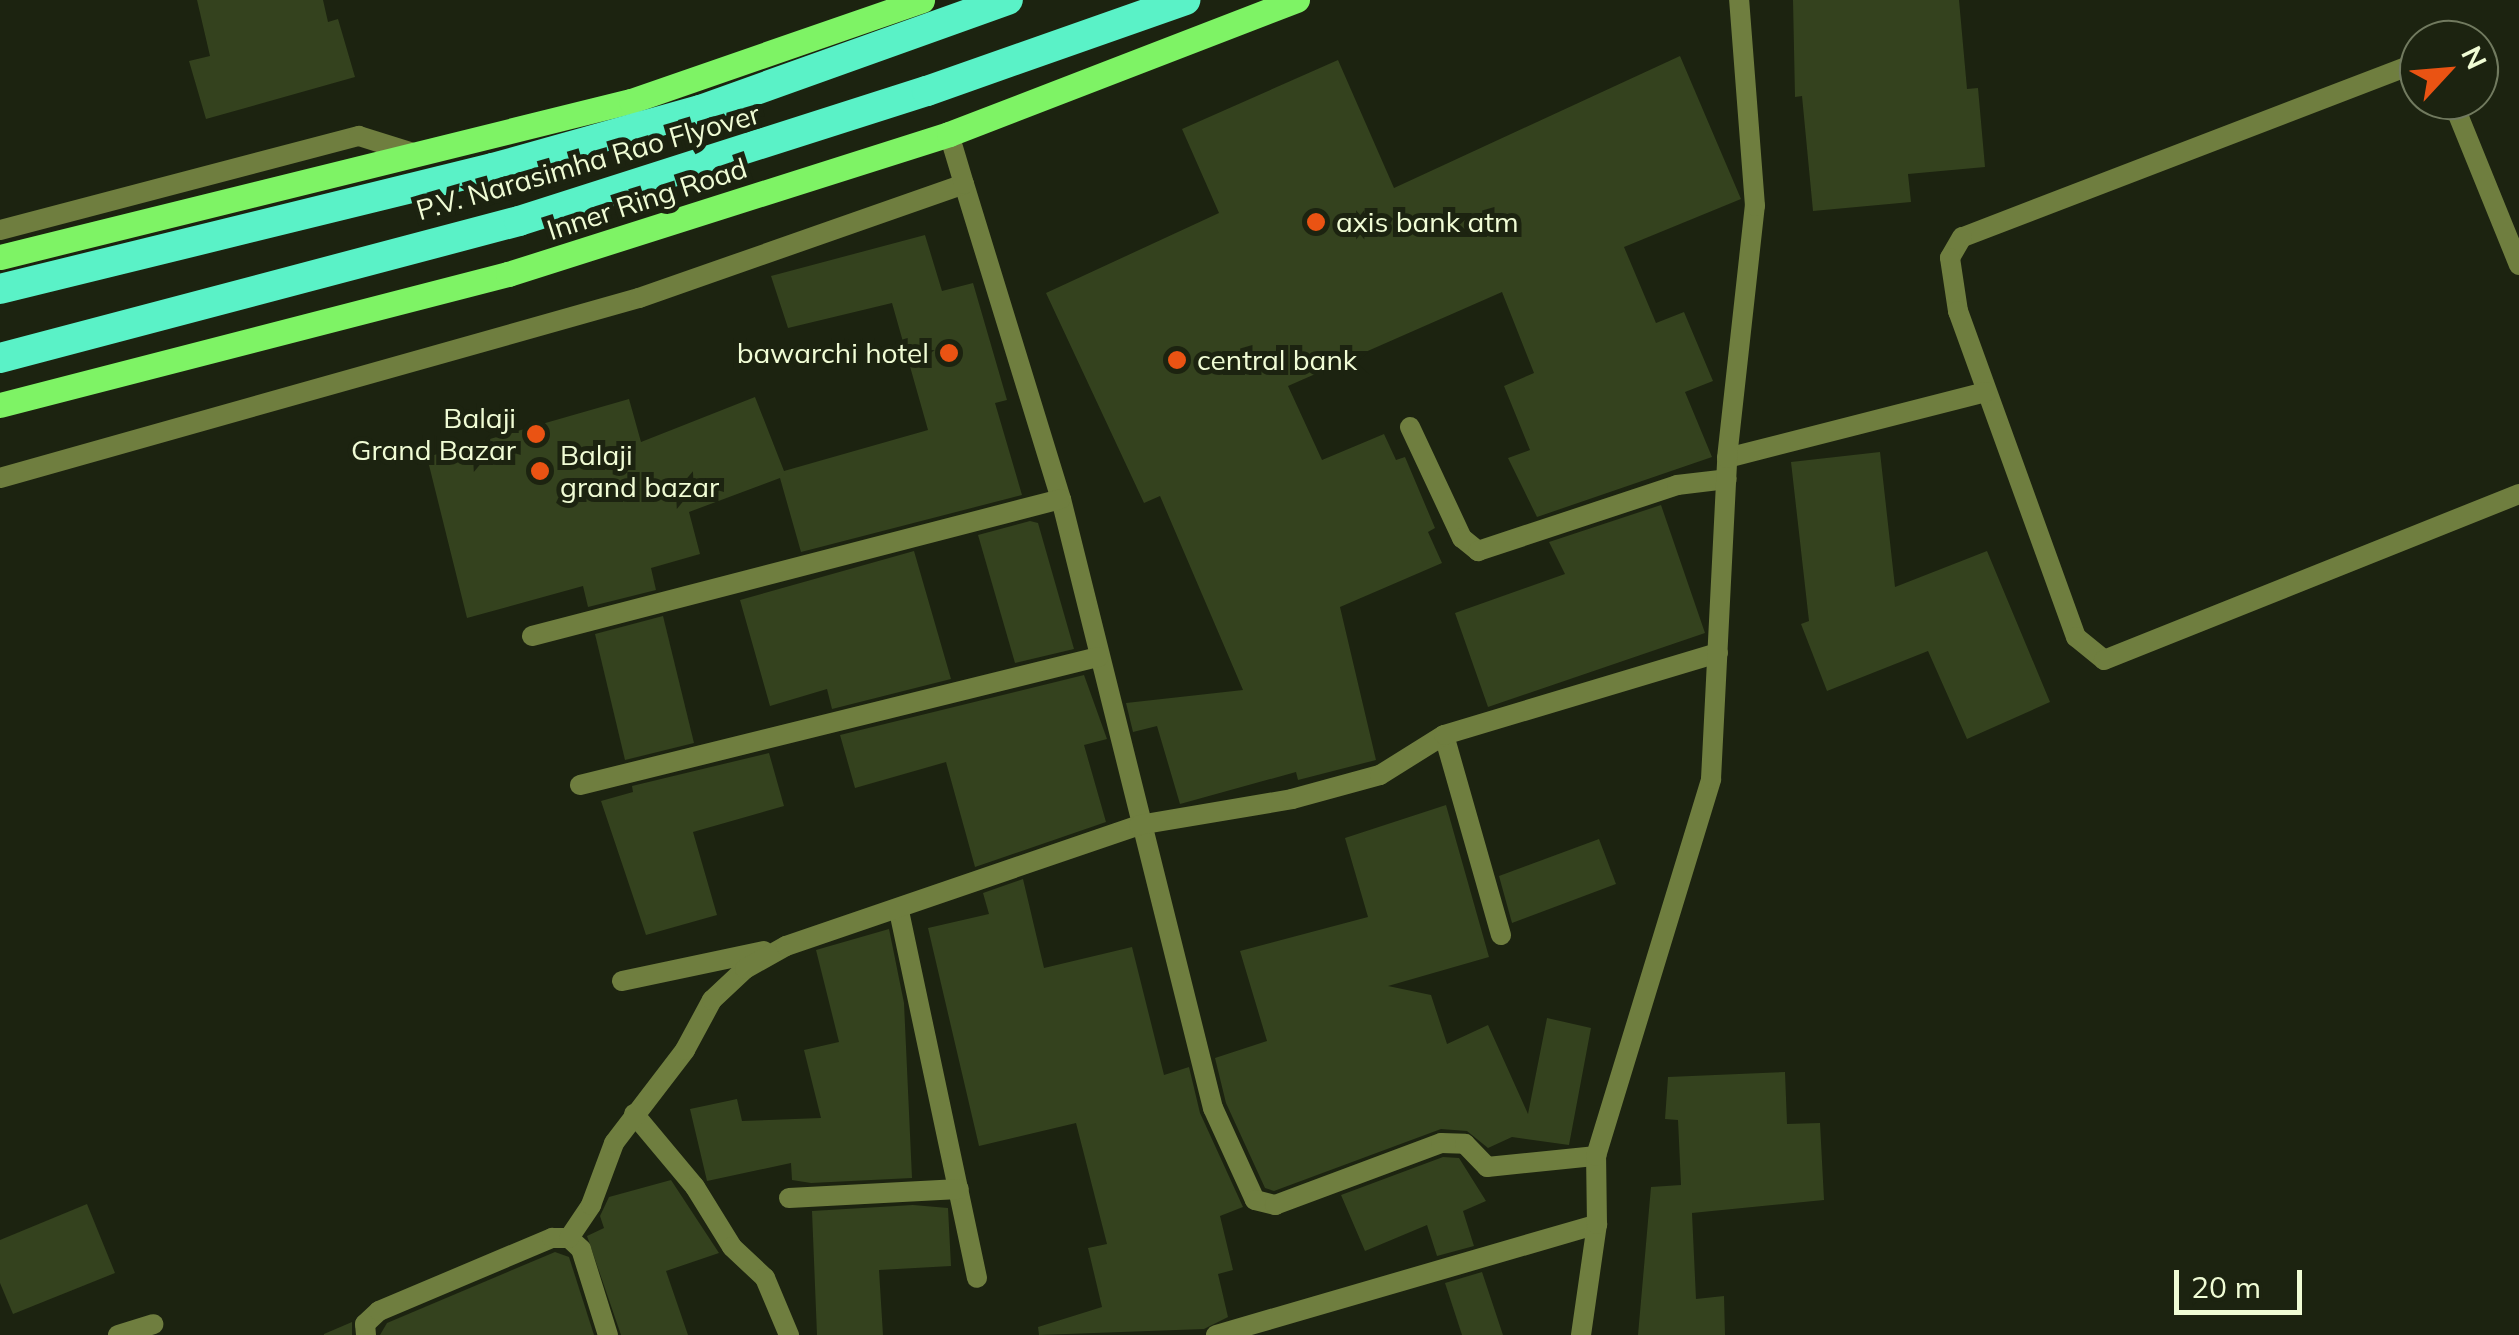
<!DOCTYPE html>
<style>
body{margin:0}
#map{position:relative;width:2519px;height:1335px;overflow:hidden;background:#1c2310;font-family:Mulish,sans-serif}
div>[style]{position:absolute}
.building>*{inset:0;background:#34421e}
.minor>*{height:20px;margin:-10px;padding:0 10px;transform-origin:10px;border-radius:10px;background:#6f7e3f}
.tertiary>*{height:20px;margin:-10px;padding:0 10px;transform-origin:10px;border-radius:10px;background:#6f7e3f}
.primary>*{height:25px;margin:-12.5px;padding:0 12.5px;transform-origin:12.5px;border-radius:12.5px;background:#7ef365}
.motorway>*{height:30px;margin:-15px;padding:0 15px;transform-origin:15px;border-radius:15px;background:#5af2c7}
.dots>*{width:28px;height:28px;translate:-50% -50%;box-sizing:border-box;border:5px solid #1c2310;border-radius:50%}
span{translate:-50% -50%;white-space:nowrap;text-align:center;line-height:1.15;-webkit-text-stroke:10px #1c2310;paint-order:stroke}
.street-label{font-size:28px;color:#f0fcd5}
.poi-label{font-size:28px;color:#f0fcd5}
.left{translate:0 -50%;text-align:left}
.right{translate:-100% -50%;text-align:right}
.north{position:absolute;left:2399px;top:20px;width:100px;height:100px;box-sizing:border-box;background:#1c2310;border:2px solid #717a5f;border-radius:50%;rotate:64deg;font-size:28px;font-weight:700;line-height:40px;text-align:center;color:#f0fcd5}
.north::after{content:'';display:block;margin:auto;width:35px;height:45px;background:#ea5313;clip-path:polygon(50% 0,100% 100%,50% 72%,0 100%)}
.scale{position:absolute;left:2174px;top:1270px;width:128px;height:45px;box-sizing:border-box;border:5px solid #f0fcd5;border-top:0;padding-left:12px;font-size:30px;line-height:35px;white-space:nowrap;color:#f0fcd5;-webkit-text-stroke:8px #1c2310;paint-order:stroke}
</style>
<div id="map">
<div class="building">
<div style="clip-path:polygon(197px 0,323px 0,328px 22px,338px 19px,355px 77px,206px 119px,189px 61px,210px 56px)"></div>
<div style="clip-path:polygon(1793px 0,1959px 0,1967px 89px,1978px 88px,1985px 167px,1908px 174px,1911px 202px,1813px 211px,1802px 96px,1795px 97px)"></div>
<div style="clip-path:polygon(1680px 56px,1741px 199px,1624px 247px,1656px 323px,1684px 312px,1713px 381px,1685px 392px,1712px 457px,1537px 517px,1508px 458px,1530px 450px,1504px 386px,1534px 373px,1502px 292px,1288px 386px,1322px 460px,1384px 434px,1396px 460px,1405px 457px,1435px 528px,1428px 532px,1442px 563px,1340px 607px,1376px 760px,1298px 780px,1296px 772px,1180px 804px,1157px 726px,1133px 732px,1126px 703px,1243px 690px,1160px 496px,1144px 503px,1046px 293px,1219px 213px,1182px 129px,1338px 60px,1394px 188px)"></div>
<div style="clip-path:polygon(925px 235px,942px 291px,973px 283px,1007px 400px,995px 403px,1022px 495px,801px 552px,780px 478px,689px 512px,700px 554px,651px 568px,656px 590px,588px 607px,583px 586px,467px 618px,427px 457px,629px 399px,641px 442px,755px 397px,784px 471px,928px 430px,892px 303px,788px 328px,771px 276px)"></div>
<div style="clip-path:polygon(1880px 452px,1895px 587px,1987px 551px,2050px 702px,1967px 739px,1928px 651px,1827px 691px,1801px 624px,1809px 621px,1791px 462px)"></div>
<div style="clip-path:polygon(1661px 505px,1705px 633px,1488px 707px,1455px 613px,1565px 574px,1549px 542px)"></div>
<div style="clip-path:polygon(1030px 521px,1038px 523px,1074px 649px,1015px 663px,978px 535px)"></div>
<div style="clip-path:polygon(914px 551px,951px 679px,832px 709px,827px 689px,770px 706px,740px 600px)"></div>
<div style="clip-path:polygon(663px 616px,694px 743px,625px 760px,595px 634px)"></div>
<div style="clip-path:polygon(1084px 675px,1107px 739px,1084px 745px,1106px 822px,975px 867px,946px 762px,855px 788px,840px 735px)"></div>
<div style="clip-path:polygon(769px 753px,784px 806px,693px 832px,717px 915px,646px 935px,601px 801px,633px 792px,632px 786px)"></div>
<div style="clip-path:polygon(1446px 805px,1489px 957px,1388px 986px,1431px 995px,1447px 1044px,1488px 1025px,1528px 1114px,1547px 1018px,1591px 1028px,1569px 1145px,1512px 1137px,1488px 1148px,1467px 1131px,1441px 1129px,1274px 1191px,1265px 1188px,1226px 1103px,1215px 1058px,1267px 1041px,1240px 951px,1368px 917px,1345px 838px)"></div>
<div style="clip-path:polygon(1599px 839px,1616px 884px,1512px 923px,1499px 876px)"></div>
<div style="clip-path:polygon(1023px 879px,1044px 968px,1132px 947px,1164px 1075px,1189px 1067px,1200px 1113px,1243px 1207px,1220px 1216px,1233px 1270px,1218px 1274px,1228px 1317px,1204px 1329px,1039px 1335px,1038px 1327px,1102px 1307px,1088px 1248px,1107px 1244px,1076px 1123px,979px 1146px,928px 928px,989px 914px,983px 893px)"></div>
<div style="clip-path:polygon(889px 929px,904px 1003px,912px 1178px,811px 1183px,792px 1180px,791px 1163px,707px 1181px,690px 1109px,737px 1099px,742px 1121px,821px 1118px,804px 1050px,839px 1042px,816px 950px)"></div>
<div style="clip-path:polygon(1785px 1072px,1787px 1124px,1820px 1123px,1824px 1200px,1692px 1213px,1696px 1299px,1724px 1296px,1725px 1335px,1638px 1335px,1651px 1187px,1681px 1185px,1678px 1120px,1665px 1119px,1668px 1077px)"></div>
<div style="clip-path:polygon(1443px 1157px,1459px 1158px,1486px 1201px,1463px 1211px,1474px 1246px,1437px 1256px,1427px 1225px,1365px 1251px,1341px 1195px)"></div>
<div style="clip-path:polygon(671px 1180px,719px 1253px,666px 1271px,688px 1335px,621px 1335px,587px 1236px,604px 1228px,600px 1216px,609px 1197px)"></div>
<div style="clip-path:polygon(87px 1204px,115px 1273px,13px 1314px,0 1283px,0 1240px)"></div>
<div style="clip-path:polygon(913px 1205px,948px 1208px,951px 1266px,879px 1270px,883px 1335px,817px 1335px,812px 1211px)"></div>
<div style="clip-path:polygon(555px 1252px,569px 1257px,594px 1335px,380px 1335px,387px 1323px)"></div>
<div style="clip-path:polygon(1482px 1272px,1503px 1335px,1462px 1335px,1445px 1283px)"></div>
<div style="clip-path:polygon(352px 1322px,352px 1335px,324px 1335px,324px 1334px)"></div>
</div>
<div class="minor">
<div style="left:2419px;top:62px;width:489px;rotate:159deg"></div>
<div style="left:1962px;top:237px;width:24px;rotate:120deg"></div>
<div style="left:1950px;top:258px;width:54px;rotate:81.4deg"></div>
<div style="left:1958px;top:311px;width:347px;rotate:70.1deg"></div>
<div style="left:2076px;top:637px;width:36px;rotate:39deg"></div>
<div style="left:2104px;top:660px;width:447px;rotate:-21.8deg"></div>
<div style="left:2452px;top:100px;width:178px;rotate:67.9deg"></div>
<div style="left:964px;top:184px;width:330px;rotate:72.9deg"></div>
<div style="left:1061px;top:499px;width:628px;rotate:75.99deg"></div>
<div style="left:1213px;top:1108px;width:101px;rotate:65.5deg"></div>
<div style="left:1255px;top:1200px;width:21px;rotate:14deg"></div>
<div style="left:1275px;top:1205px;width:177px;rotate:-20.5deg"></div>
<div style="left:1441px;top:1143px;width:24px;rotate:2deg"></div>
<div style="left:1465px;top:1144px;width:32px;rotate:46deg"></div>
<div style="left:1487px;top:1167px;width:110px;rotate:-5.8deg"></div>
<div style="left:1410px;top:427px;width:123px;rotate:64.9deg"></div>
<div style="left:1462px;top:538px;width:21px;rotate:39deg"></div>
<div style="left:1478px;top:551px;width:210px;rotate:-18.3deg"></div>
<div style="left:1677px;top:485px;width:50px;rotate:-6.8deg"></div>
<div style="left:1727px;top:458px;width:267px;rotate:-14.3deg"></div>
<div style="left:532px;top:636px;width:546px;rotate:-14.52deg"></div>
<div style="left:1444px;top:735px;width:208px;rotate:74.1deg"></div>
<div style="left:580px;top:785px;width:534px;rotate:-13.88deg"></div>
<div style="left:899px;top:911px;width:375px;rotate:78deg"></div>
<div style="left:622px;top:981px;width:145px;rotate:-11.9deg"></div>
<div style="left:634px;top:1114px;width:95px;rotate:50.1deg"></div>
<div style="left:695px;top:1187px;width:70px;rotate:58.3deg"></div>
<div style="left:732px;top:1247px;width:45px;rotate:43.2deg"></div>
<div style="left:765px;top:1278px;width:62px;rotate:67.2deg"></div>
<div style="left:789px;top:1198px;width:170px;rotate:-3deg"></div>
<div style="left:569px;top:1238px;width:16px;rotate:43deg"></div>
<div style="left:581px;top:1249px;width:90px;rotate:72.6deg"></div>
<div style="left:118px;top:1335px;width:37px;rotate:-17deg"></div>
<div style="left:366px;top:1335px;width:11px;rotate:-95deg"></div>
<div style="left:365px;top:1324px;width:19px;rotate:-43deg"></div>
<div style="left:379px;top:1311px;width:188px;rotate:-22.9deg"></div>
<div style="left:552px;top:1238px;width:17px"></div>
<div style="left:569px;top:1238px;width:40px;rotate:-56deg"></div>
<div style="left:591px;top:1205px;width:66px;rotate:-69.6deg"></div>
<div style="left:614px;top:1143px;width:117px;rotate:-52.6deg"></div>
<div style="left:685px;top:1050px;width:57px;rotate:-61.6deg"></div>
<div style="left:712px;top:1000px;width:45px;rotate:-43.2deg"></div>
<div style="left:745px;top:969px;width:47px;rotate:-29.3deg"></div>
<div style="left:786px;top:946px;width:373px;rotate:-18.9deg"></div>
<div style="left:1139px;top:825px;width:155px;rotate:-9.6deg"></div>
<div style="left:1292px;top:799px;width:91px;rotate:-15.3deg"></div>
<div style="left:1380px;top:775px;width:75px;rotate:-32deg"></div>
<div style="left:1444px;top:735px;width:286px;rotate:-16.7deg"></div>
<div style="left:1216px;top:1335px;width:397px;rotate:-16.2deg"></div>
</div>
<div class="tertiary">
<div style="left:0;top:230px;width:371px;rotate:-14.7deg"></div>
<div style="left:359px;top:136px;width:57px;rotate:17.5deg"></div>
<div style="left:0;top:478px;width:664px;rotate:-15.73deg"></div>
<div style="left:639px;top:298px;width:344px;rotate:-19.3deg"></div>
<div style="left:964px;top:184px;width:52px;rotate:-106.7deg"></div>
<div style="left:1581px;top:1335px;width:112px;rotate:-81.8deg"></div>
<div style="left:1597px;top:1224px;width:68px;rotate:-90.8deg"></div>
<div style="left:1596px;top:1156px;width:394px;rotate:-73deg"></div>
<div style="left:1711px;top:779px;width:321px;rotate:-87.1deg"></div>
<div style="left:1727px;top:458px;width:254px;rotate:-83.7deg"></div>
<div style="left:1755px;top:206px;width:207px;rotate:-94.4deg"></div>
</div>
<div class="primary">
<div style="left:0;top:257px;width:650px;rotate:-13.89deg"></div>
<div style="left:631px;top:101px;width:308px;rotate:-19.1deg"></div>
<div style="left:0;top:405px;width:525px;rotate:-14.46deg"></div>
<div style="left:508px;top:274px;width:463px;rotate:-17.6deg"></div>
<div style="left:949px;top:134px;width:373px;rotate:-21.1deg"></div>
</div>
<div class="motorway">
<div style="left:0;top:289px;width:508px;rotate:-13.79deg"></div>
<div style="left:493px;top:168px;width:215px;rotate:-15.7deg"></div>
<div style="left:700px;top:110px;width:327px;rotate:-19.7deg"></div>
<div style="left:0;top:358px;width:537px;rotate:-14.79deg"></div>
<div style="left:519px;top:221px;width:428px;rotate:-17.7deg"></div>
<div style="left:927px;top:91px;width:274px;rotate:-19.4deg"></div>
</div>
<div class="dots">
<div style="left:1316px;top:222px;background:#ea5313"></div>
<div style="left:949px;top:353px;background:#ea5313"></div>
<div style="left:1177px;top:360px;background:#ea5313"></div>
<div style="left:536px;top:434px;background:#ea5313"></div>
<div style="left:540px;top:471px;background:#ea5313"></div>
</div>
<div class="street-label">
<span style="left:588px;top:162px;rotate:-16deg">P.V. Narasimha Rao Flyover</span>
<span style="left:647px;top:199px;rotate:-18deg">Inner Ring Road</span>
</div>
<div class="poi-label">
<span class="left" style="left:1336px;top:222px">axis bank atm</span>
<span class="right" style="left:929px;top:353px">bawarchi hotel</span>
<span class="left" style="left:1197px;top:360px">central bank</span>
<span class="right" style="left:516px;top:434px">Balaji<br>Grand Bazar</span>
<span class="left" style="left:560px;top:471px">Balaji<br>grand bazar</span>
</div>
<div class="north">N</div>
<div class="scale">20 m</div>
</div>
